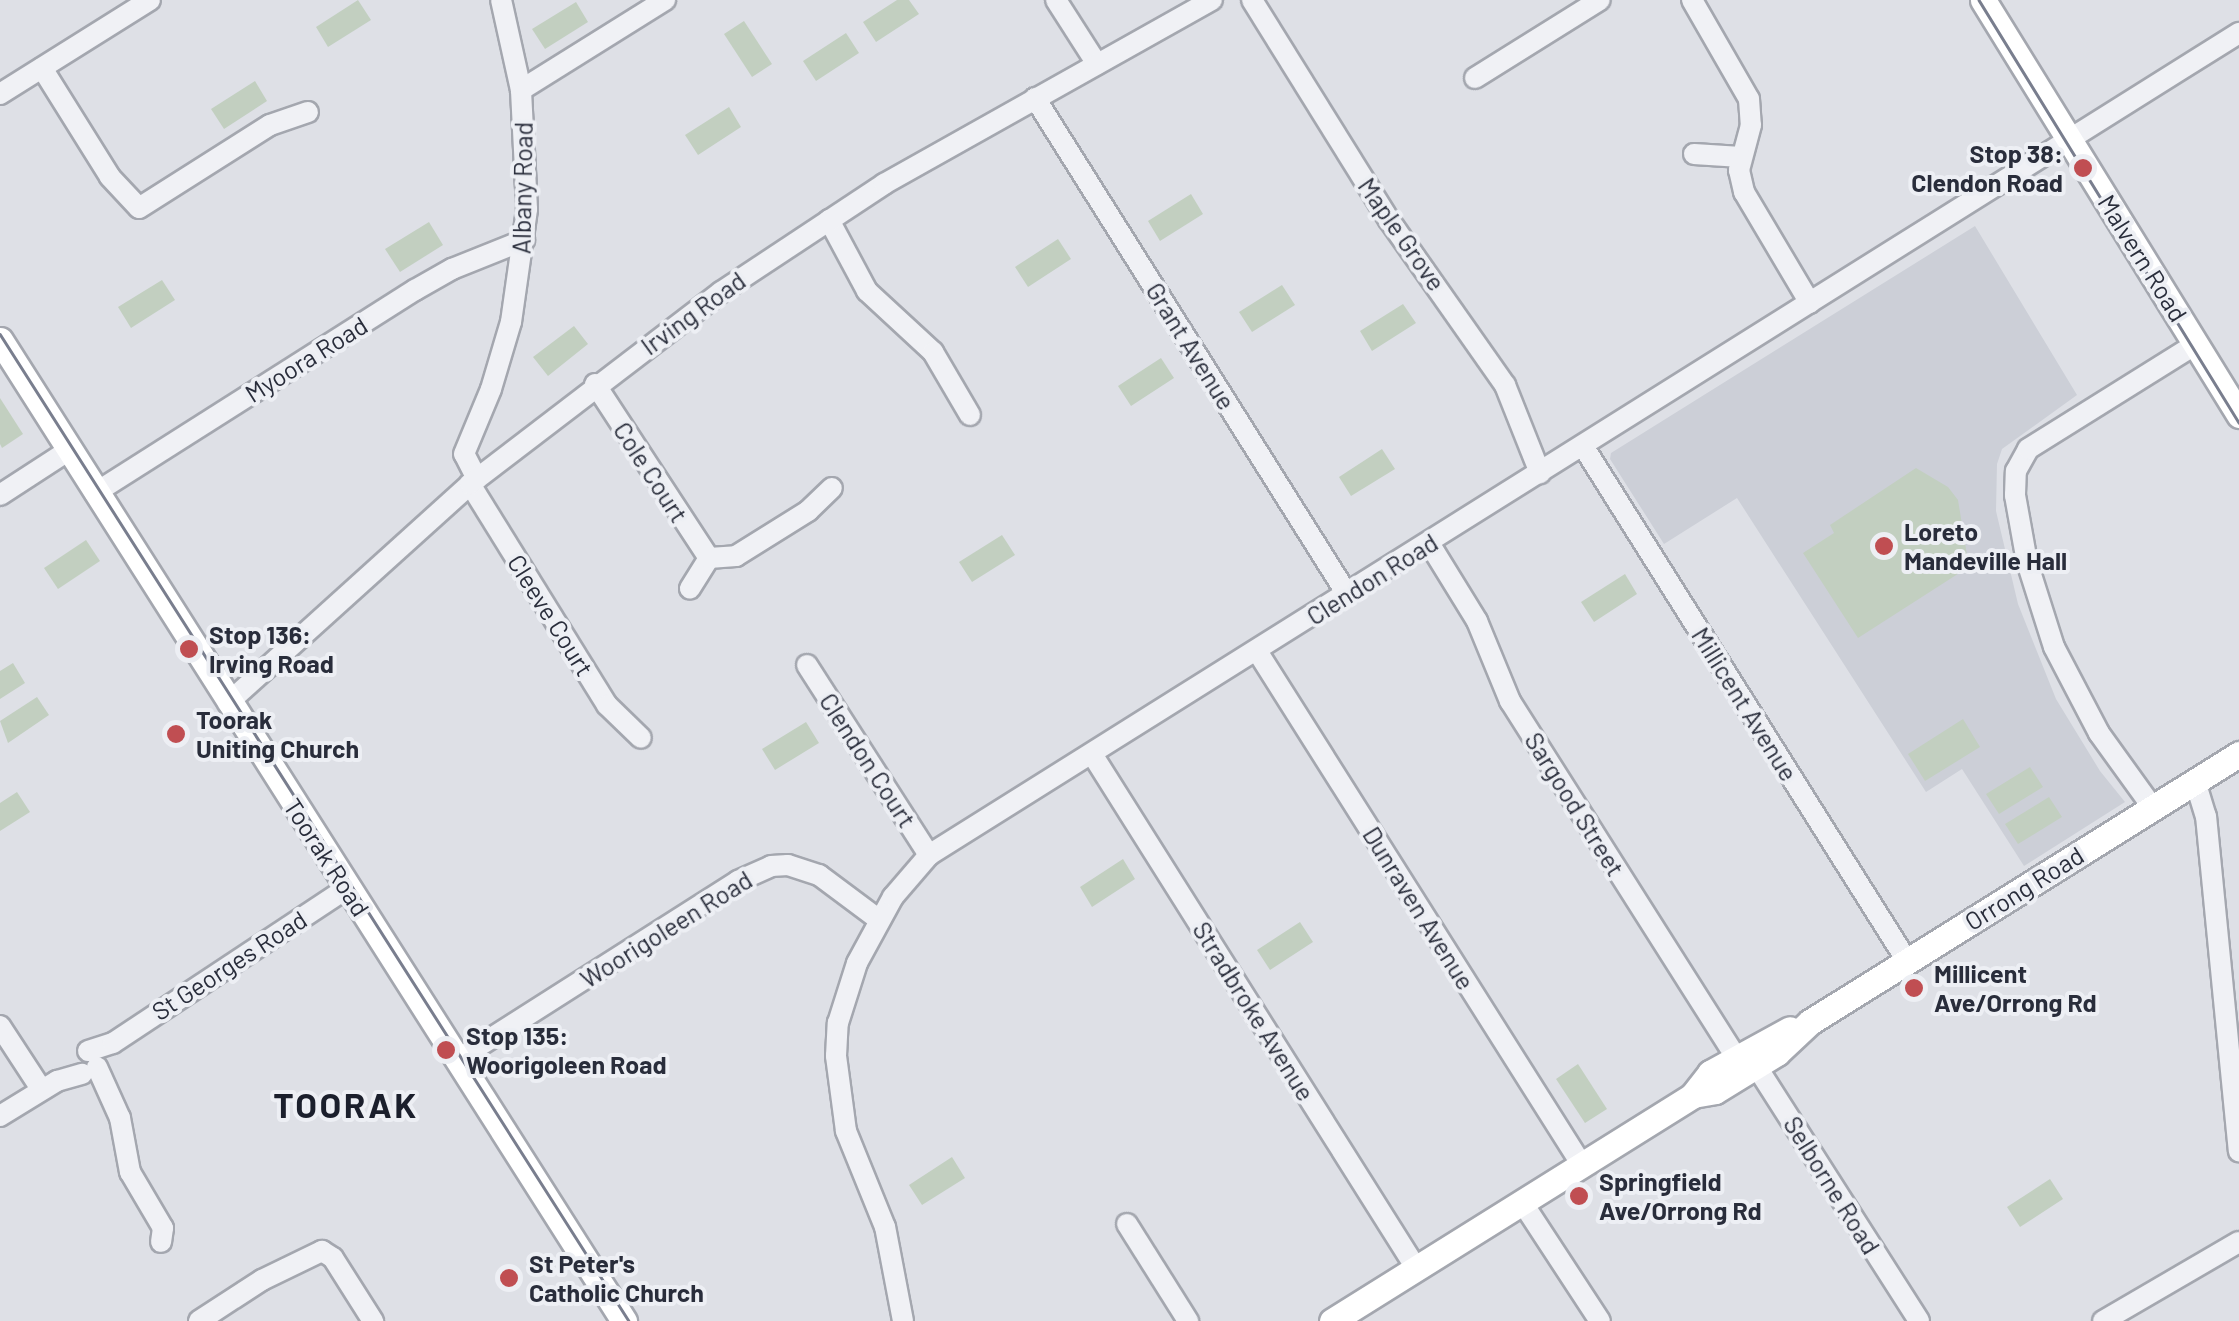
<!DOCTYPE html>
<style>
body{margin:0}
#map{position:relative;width:2239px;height:1321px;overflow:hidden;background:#dee0e6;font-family:Barlow,sans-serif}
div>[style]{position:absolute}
.built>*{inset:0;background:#cccfd7}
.green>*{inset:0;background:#c2cfc0}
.roads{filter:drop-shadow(2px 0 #a4a7af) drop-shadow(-2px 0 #a4a7af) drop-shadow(0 2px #a4a7af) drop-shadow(0 -2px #a4a7af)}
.minor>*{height:20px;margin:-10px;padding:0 10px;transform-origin:10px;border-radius:10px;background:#f0f1f5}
.major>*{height:25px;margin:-12.5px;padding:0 12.5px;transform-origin:12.5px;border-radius:12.5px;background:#fff}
.tram>*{height:2.5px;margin:-1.25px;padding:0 1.25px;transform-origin:1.25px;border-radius:1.25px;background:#797e8e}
.dots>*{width:28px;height:28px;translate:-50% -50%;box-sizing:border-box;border:5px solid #edeff4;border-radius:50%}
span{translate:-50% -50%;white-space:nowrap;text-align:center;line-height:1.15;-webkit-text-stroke:8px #edeff4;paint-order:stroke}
.poi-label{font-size:25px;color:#292d3b;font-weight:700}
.right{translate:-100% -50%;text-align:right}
.left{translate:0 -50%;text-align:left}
.street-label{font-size:25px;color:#292d3b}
.district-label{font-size:35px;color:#1b1f2c;font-weight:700;letter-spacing:2.5px}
</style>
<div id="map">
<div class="built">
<div style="clip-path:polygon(1975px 226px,2077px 395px,2002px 449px,1997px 464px,1996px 511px,2018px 604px,2056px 699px,2100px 771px,2125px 802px,2024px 866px,1962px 769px,1926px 792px,1737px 498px,1664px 544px,1610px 459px,1611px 453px)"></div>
</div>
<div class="green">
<div style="clip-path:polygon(358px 0,371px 20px,328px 47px,316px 27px)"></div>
<div style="clip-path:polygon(897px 0,909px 0,919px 14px,876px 42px,863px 22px)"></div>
<div style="clip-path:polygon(576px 2px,588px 22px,545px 49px,532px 29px)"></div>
<div style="clip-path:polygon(744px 21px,772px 64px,752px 77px,724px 34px)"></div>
<div style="clip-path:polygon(846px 33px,859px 53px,816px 81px,803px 61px)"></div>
<div style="clip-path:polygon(255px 81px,267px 101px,224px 129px,211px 109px)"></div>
<div style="clip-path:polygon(729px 107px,741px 127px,698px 155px,685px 135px)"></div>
<div style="clip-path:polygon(1191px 194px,1203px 214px,1160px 241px,1148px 221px)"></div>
<div style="clip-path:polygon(429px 222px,443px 245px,400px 272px,385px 249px)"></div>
<div style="clip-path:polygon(1058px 239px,1071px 259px,1028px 287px,1015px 267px)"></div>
<div style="clip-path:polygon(162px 280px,175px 300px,131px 328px,118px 307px)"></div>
<div style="clip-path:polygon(1282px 285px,1295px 305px,1252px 332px,1239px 312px)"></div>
<div style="clip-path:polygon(1403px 304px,1416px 323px,1372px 351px,1360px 331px)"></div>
<div style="clip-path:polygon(574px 326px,588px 344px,548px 376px,533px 357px)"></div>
<div style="clip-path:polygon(1161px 358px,1174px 378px,1131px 406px,1118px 386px)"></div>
<div style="clip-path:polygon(0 398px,23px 434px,2px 448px,0 444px)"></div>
<div style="clip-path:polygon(1382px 449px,1395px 469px,1351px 496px,1339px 477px)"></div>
<div style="clip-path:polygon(1916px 468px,1948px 487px,1958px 500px,1968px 561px,1964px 570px,1858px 638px,1803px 553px,1834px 533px,1830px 525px)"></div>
<div style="clip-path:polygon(1002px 535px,1015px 555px,972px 582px,959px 562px)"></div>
<div style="clip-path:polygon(86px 540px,100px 561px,58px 589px,44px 568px)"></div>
<div style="clip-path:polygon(1625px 574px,1637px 594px,1594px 622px,1581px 602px)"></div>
<div style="clip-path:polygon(13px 663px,25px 683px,0 699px,0 671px)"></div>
<div style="clip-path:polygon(37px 697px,49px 715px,8px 743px,0 721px)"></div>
<div style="clip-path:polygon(1963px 719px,1980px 747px,1925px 781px,1908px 754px)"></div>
<div style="clip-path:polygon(806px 722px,819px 743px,775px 770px,762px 749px)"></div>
<div style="clip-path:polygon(2030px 767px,2043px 787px,1999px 814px,1986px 794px)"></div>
<div style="clip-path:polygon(17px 792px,30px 812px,0 831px,0 803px)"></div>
<div style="clip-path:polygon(2049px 797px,2062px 817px,2018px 844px,2005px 824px)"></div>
<div style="clip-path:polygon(1123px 859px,1135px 879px,1092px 907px,1080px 887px)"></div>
<div style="clip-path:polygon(1300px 922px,1313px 942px,1270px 970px,1257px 950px)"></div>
<div style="clip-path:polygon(1578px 1064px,1607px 1109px,1585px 1123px,1556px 1079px)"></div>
<div style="clip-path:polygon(952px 1157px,965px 1178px,922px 1205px,909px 1185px)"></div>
<div style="clip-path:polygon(2050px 1179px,2063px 1199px,2020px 1227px,2007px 1207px)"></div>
</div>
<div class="roads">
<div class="minor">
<div style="left:1056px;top:0;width:76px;rotate:57.4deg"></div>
<div style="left:1252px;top:0;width:259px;rotate:58.1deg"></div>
<div style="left:1389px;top:220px;width:202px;rotate:54.9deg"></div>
<div style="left:1505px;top:385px;width:95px;rotate:68.3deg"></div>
<div style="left:1692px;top:0;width:114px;rotate:60.1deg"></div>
<div style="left:1749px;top:99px;width:26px;rotate:86deg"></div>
<div style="left:1751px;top:125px;width:47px;rotate:104.9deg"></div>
<div style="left:1739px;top:170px;width:23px;rotate:77deg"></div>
<div style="left:1744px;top:192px;width:129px;rotate:59.3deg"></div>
<div style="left:42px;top:68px;width:128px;rotate:58deg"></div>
<div style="left:110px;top:177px;width:42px;rotate:46.9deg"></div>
<div style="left:139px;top:208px;width:155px;rotate:-32.4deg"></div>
<div style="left:270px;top:125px;width:40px;rotate:-18.9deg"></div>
<div style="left:1475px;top:78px;width:147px;rotate:-32deg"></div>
<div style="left:521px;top:90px;width:170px;rotate:-32deg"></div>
<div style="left:0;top:94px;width:177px;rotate:-32.1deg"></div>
<div style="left:1035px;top:98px;width:586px;rotate:57.83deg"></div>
<div style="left:1694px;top:154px;width:47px;rotate:3.7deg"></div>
<div style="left:829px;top:220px;width:81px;rotate:61.8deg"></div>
<div style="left:867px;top:291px;width:90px;rotate:42.7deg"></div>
<div style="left:933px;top:352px;width:73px;rotate:59.6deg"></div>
<div style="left:595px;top:384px;width:208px;rotate:56.8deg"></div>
<div style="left:709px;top:558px;width:36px;rotate:122deg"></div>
<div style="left:1583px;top:446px;width:608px;rotate:57.82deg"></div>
<div style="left:477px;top:479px;width:28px;rotate:-117deg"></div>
<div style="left:464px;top:454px;width:70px;rotate:-67.4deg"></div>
<div style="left:491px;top:389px;width:70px;rotate:-73.4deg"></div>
<div style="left:511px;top:322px;width:114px;rotate:-81.9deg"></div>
<div style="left:527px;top:209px;width:119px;rotate:-92.9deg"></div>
<div style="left:521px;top:90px;width:92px;rotate:-102.5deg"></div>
<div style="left:470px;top:484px;width:260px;rotate:58.2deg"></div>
<div style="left:607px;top:705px;width:47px;rotate:44.1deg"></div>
<div style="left:95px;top:493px;width:379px;rotate:-32.4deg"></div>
<div style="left:415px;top:290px;width:43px;rotate:-29.6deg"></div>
<div style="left:452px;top:269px;width:78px;rotate:-21.9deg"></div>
<div style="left:0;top:495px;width:82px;rotate:-33.1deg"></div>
<div style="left:1429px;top:543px;width:92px;rotate:58.4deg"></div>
<div style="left:1477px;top:621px;width:87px;rotate:67.6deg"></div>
<div style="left:1510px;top:701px;width:414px;rotate:57.6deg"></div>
<div style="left:1732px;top:1051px;width:35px;rotate:37deg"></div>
<div style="left:1760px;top:1072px;width:295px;rotate:57.4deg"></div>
<div style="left:709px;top:558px;width:27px;rotate:-4deg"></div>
<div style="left:736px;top:556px;width:85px;rotate:-32deg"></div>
<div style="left:808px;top:511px;width:33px;rotate:-44deg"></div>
<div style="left:1257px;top:651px;width:608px;rotate:57.7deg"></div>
<div style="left:807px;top:665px;width:226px;rotate:57.3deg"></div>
<div style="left:228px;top:703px;width:326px;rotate:-42.1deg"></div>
<div style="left:470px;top:484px;width:316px;rotate:-37.4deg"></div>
<div style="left:721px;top:292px;width:196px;rotate:-33.5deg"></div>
<div style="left:884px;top:184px;width:376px;rotate:-29.3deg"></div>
<div style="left:1092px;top:754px;width:608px;rotate:57.77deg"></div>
<div style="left:2195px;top:781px;width:37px;rotate:73deg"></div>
<div style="left:2206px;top:816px;width:337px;rotate:84.4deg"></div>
<div style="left:2153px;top:808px;width:92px;rotate:-125.8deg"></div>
<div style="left:2099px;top:733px;width:97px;rotate:-117.6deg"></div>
<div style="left:2054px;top:647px;width:89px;rotate:-107.6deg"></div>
<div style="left:2027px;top:562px;width:68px;rotate:-100.2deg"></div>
<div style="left:2015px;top:495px;width:24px;rotate:-88deg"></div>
<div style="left:2016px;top:471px;width:25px;rotate:-61deg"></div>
<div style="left:2028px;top:449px;width:198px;rotate:-32deg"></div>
<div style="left:0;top:1026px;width:75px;rotate:56.9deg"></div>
<div style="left:88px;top:1051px;width:26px;rotate:-18deg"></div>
<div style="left:113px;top:1043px;width:281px;rotate:-33.5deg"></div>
<div style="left:457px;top:1060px;width:333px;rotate:-32.5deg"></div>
<div style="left:738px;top:881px;width:36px;rotate:-24deg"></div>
<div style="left:771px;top:866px;width:17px;rotate:-3deg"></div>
<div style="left:788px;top:865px;width:33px;rotate:18deg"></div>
<div style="left:819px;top:875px;width:74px;rotate:36.7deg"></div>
<div style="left:97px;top:1067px;width:56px;rotate:65.7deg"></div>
<div style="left:120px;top:1118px;width:55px;rotate:79.5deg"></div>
<div style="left:130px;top:1172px;width:65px;rotate:59.5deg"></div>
<div style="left:163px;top:1228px;width:14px;rotate:98deg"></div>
<div style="left:0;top:1116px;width:67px;rotate:-31.6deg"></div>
<div style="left:57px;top:1081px;width:26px;rotate:-16deg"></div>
<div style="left:1522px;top:1202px;width:142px;rotate:56.8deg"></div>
<div style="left:1127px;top:1224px;width:115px;rotate:57.8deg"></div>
<div style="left:199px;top:1321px;width:75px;rotate:-33.1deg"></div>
<div style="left:262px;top:1280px;width:67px;rotate:-25.8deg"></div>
<div style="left:322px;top:1251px;width:13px;rotate:32deg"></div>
<div style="left:333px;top:1258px;width:75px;rotate:57.6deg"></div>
<div style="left:903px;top:1321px;width:96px;rotate:-100.8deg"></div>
<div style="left:885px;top:1227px;width:104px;rotate:-112.1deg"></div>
<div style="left:846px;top:1131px;width:76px;rotate:-97.6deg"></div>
<div style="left:836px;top:1056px;width:33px;rotate:-87deg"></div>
<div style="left:838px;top:1023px;width:63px;rotate:-72.4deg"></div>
<div style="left:857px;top:963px;width:75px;rotate:-61.4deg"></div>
<div style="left:893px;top:897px;width:55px;rotate:-49.4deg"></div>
<div style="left:929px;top:855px;width:1547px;rotate:-32.11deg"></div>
<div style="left:2103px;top:1321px;width:157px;rotate:-30.2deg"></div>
</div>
<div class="major">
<div style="left:1983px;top:0;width:488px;rotate:58.3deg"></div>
<div style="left:0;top:340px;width:1163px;rotate:57.54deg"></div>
<div style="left:1693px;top:1095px;width:22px;rotate:-10deg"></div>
<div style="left:1715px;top:1091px;width:73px;rotate:-31.5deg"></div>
<div style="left:1777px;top:1053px;width:45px;rotate:-43.2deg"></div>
<div style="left:1810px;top:1022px;width:506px;rotate:-31.99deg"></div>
<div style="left:1332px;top:1321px;width:426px;rotate:-32deg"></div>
<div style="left:1693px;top:1095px;width:28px;rotate:-52deg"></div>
<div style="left:1710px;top:1073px;width:91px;rotate:-28.8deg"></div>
</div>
</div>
<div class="tram">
<div style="left:1979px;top:0;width:496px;rotate:58.4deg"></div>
<div style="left:0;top:334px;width:1170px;rotate:57.49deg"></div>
</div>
<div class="dots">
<div style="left:2083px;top:168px;background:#c04e52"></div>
<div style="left:1884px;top:546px;background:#c04e52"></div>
<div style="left:189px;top:649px;background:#c04e52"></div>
<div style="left:176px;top:734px;background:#c04e52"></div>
<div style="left:1914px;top:988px;background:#c04e52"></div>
<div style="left:446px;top:1050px;background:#c04e52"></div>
<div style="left:1579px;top:1196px;background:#c04e52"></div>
<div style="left:509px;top:1278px;background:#c04e52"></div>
</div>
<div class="poi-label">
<span class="right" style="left:2063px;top:168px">Stop 38:<br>Clendon Road</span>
<span class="left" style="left:1904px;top:546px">Loreto<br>Mandeville Hall</span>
<span class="left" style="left:209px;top:649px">Stop 136:<br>Irving Road</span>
<span class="left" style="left:196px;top:734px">Toorak<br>Uniting Church</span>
<span class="left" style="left:1934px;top:988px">Millicent<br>Ave/Orrong Rd</span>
<span class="left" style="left:466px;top:1050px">Stop 135:<br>Woorigoleen Road</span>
<span class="left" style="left:1599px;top:1196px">Springfield<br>Ave/Orrong Rd</span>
<span class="left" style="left:529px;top:1278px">St Peter's<br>Catholic Church</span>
</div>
<div class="street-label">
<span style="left:522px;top:188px;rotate:-89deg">Albany Road</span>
<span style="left:1402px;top:234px;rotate:55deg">Maple Grove</span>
<span style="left:2143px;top:258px;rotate:58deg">Malvern Road</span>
<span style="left:693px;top:313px;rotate:-36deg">Irving Road</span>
<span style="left:1191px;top:346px;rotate:58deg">Grant Avenue</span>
<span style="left:306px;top:359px;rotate:-32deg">Myoora Road</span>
<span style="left:651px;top:472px;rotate:57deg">Cole Court</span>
<span style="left:1372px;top:579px;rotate:-32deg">Clendon Road</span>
<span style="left:551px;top:615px;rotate:58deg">Cleeve Court</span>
<span style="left:1745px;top:704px;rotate:58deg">Millicent Avenue</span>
<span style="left:868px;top:760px;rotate:57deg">Clendon Court</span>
<span style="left:1575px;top:804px;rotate:58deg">Sargood Street</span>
<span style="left:327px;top:857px;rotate:57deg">Toorak Road</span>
<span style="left:2024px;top:888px;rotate:-32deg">Orrong Road</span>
<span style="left:1419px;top:908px;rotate:58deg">Dunraven Avenue</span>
<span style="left:666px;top:929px;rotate:-32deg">Woorigoleen Road</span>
<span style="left:229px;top:965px;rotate:-33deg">St Georges Road</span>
<span style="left:1254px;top:1011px;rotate:58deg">Stradbroke Avenue</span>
<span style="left:1832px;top:1185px;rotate:58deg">Selborne Road</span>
</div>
<div class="district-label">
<span style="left:346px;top:1104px">TOORAK</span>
</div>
</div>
